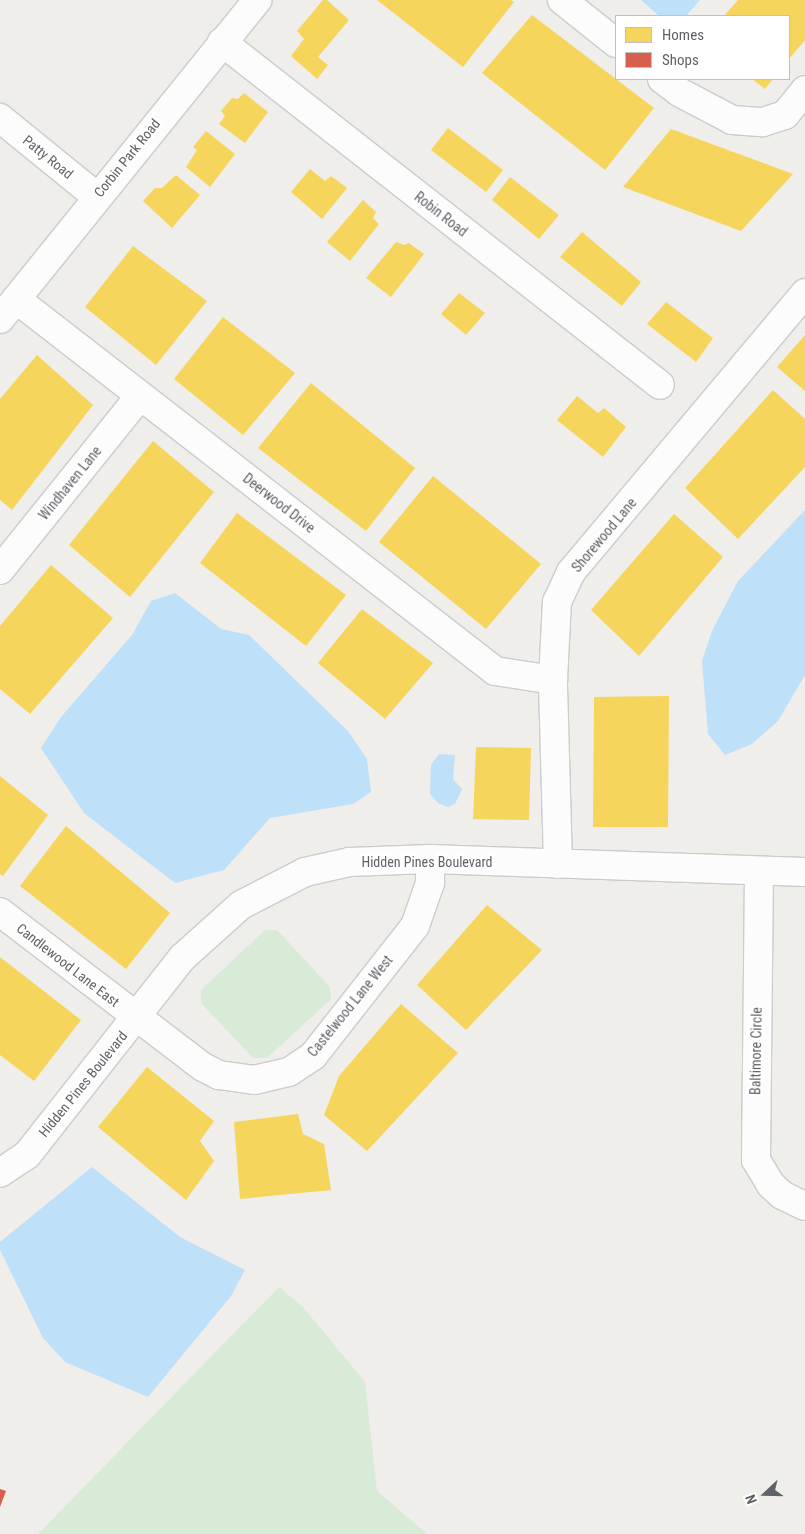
<!DOCTYPE html>
<style>
body{margin:0}
#map{position:relative;width:805px;height:1534px;overflow:hidden;background:#efeeea;font-family:"Roboto Condensed",sans-serif}
div>[style]{position:absolute}
.green>*{inset:0;background:#d8ebd6}
.water>*{inset:0;background:#bfe0f9}
.homes>*{inset:0;background:#f6d55c}
.shops>*{inset:0;background:#d6604d}
.roads{filter:drop-shadow(1px 0 #cbcccc) drop-shadow(-1px 0 #cbcccc) drop-shadow(0 1px #cbcccc) drop-shadow(0 -1px #cbcccc)}
.minor>*{height:28px;margin:-14px;padding:0 14px;transform-origin:14px;border-radius:14px;background:#fdfcfc}
span{translate:-50% -50%;white-space:nowrap;text-align:center;line-height:1.15;-webkit-text-stroke:5px #fff;paint-order:stroke}
.street-label{font-size:14px;color:#5f6368}
.legend{position:absolute;left:615px;top:15px;width:175px;height:65px;box-sizing:border-box;background:#fff;border:1px solid #bfc1c3;margin:0;padding:6px 9px;list-style:none;font-size:15px;color:#5f6368}
.legend li{display:flex;align-items:center;gap:10px;height:25px}
.legend b{width:25px;border:1px solid #bfc1c3}
.north{position:absolute;left:740px;top:1469px;width:50px;height:50px;-webkit-text-stroke:4px #fff;paint-order:stroke;rotate:249deg;font-size:14px;font-weight:700;line-height:20px;text-align:center;color:#5f6368}
.north::after{content:'';display:block;margin:auto;width:18px;height:22px;background:#5f6368;clip-path:polygon(50% 0,100% 100%,50% 72%,0 100%)}
</style>
<div id="map">
<div class="green">
<div style="clip-path:polygon(265px 930px,277px 930px,330px 987px,331px 999px,267px 1058px,253px 1058px,201px 1003px,201px 990px)"></div>
<div style="clip-path:polygon(279px 1287px,303px 1307px,365px 1382px,377px 1491px,427px 1534px,38px 1534px)"></div>
</div>
<div class="water">
<div style="clip-path:polygon(641px 0,700px 0,686px 16px,659px 16px)"></div>
<div style="clip-path:polygon(805px 510px,805px 675px,778px 721px,752px 744px,725px 755px,708px 734px,702px 661px,712px 631px,738px 581px)"></div>
<div style="clip-path:polygon(175px 593px,221px 629px,249px 635px,348px 731px,367px 759px,371px 792px,353px 804px,270px 818px,224px 870px,175px 883px,84px 813px,41px 748px,61px 717px,132px 635px,151px 601px)"></div>
<div style="clip-path:polygon(439px 754px,455px 755px,453px 779px,462px 789px,455px 804px,448px 807px,438px 803px,430px 794px,431px 765px)"></div>
<div style="clip-path:polygon(92px 1167px,180px 1237px,245px 1270px,231px 1296px,148px 1397px,65px 1362px,43px 1338px,0 1250px,0 1242px)"></div>
</div>
<div class="homes">
<div style="clip-path:polygon(323px 0,327px 0,349px 20px,318px 57px,328px 65px,317px 79px,291px 56px,304px 39px,297px 31px)"></div>
<div style="clip-path:polygon(377px 0,511px 0,514px 2px,463px 67px)"></div>
<div style="clip-path:polygon(738px 0,805px 0,805px 40px,789px 59px,789px 16px,724px 16px)"></div>
<div style="clip-path:polygon(532px 15px,654px 108px,605px 170px,482px 73px)"></div>
<div style="clip-path:polygon(752px 79px,773px 79px,765px 89px)"></div>
<div style="clip-path:polygon(244px 93px,268px 112px,245px 143px,219px 124px,225px 116px,221px 111px,232px 98px,238px 99px)"></div>
<div style="clip-path:polygon(448px 128px,503px 170px,486px 192px,431px 150px)"></div>
<div style="clip-path:polygon(671px 129px,793px 174px,741px 231px,623px 187px)"></div>
<div style="clip-path:polygon(206px 131px,235px 154px,210px 187px,186px 167px,197px 150px,193px 147px)"></div>
<div style="clip-path:polygon(310px 169px,325px 181px,331px 176px,347px 188px,322px 219px,291px 192px)"></div>
<div style="clip-path:polygon(176px 175px,200px 195px,172px 228px,143px 201px,155px 188px,162px 188px)"></div>
<div style="clip-path:polygon(510px 177px,559px 215px,539px 239px,492px 200px)"></div>
<div style="clip-path:polygon(363px 200px,376px 212px,373px 218px,379px 224px,350px 261px,327px 242px)"></div>
<div style="clip-path:polygon(582px 232px,641px 282px,622px 306px,560px 257px)"></div>
<div style="clip-path:polygon(396px 242px,404px 245px,409px 243px,424px 254px,391px 297px,366px 278px)"></div>
<div style="clip-path:polygon(133px 246px,207px 301px,156px 365px,85px 307px)"></div>
<div style="clip-path:polygon(459px 293px,485px 313px,466px 335px,441px 314px)"></div>
<div style="clip-path:polygon(666px 302px,713px 338px,696px 362px,647px 324px)"></div>
<div style="clip-path:polygon(223px 317px,295px 373px,243px 435px,174px 379px)"></div>
<div style="clip-path:polygon(805px 335px,805px 391px,777px 367px)"></div>
<div style="clip-path:polygon(37px 355px,93px 405px,12px 510px,0 500px,0 399px)"></div>
<div style="clip-path:polygon(311px 383px,415px 468px,366px 531px,258px 448px)"></div>
<div style="clip-path:polygon(773px 390px,805px 419px,805px 467px,738px 539px,685px 488px)"></div>
<div style="clip-path:polygon(577px 396px,598px 413px,604px 408px,626px 427px,603px 457px,557px 420px)"></div>
<div style="clip-path:polygon(153px 441px,214px 492px,130px 597px,69px 545px)"></div>
<div style="clip-path:polygon(433px 476px,541px 564px,486px 629px,379px 542px)"></div>
<div style="clip-path:polygon(237px 513px,346px 595px,306px 646px,200px 563px)"></div>
<div style="clip-path:polygon(674px 514px,723px 557px,639px 656px,591px 610px)"></div>
<div style="clip-path:polygon(51px 565px,113px 618px,30px 714px,0 689px,0 626px)"></div>
<div style="clip-path:polygon(362px 609px,433px 663px,385px 719px,318px 663px)"></div>
<div style="clip-path:polygon(669px 696px,668px 827px,593px 827px,594px 697px)"></div>
<div style="clip-path:polygon(476px 747px,531px 748px,529px 820px,473px 819px)"></div>
<div style="clip-path:polygon(0 776px,48px 815px,3px 876px,0 874px)"></div>
<div style="clip-path:polygon(66px 826px,170px 913px,126px 969px,20px 886px)"></div>
<div style="clip-path:polygon(487px 905px,542px 950px,466px 1030px,417px 985px)"></div>
<div style="clip-path:polygon(0 957px,81px 1020px,34px 1081px,0 1055px)"></div>
<div style="clip-path:polygon(401px 1004px,458px 1053px,367px 1151px,324px 1115px,339px 1076px)"></div>
<div style="clip-path:polygon(147px 1067px,214px 1121px,200px 1141px,214px 1161px,186px 1200px,98px 1127px)"></div>
<div style="clip-path:polygon(298px 1114px,303px 1134px,324px 1144px,331px 1190px,240px 1199px,234px 1122px)"></div>
</div>
<div class="shops">
<div style="clip-path:polygon(0 1489px,6px 1491px,0 1507px)"></div>
</div>
<div class="roads">
<div class="minor">
<div style="left:562px;top:0;width:69px;rotate:38.5deg"></div>
<div style="left:222px;top:42px;width:556px;rotate:38.06deg"></div>
<div style="left:662px;top:79px;width:21px;rotate:37deg"></div>
<div style="left:679px;top:92px;width:60px;rotate:27.8deg"></div>
<div style="left:732px;top:120px;width:31px;rotate:4deg"></div>
<div style="left:763px;top:122px;width:23px;rotate:-18deg"></div>
<div style="left:785px;top:115px;width:32px;rotate:-51deg"></div>
<div style="left:0;top:118px;width:124px;rotate:39.1deg"></div>
<div style="left:16px;top:299px;width:606px;rotate:37.83deg"></div>
<div style="left:495px;top:671px;width:59px;rotate:8.8deg"></div>
<div style="left:0;top:319px;width:410px;rotate:-51.1deg"></div>
<div style="left:0;top:570px;width:223px;rotate:-51.2deg"></div>
<div style="left:558px;top:864px;width:184px;rotate:-91.6deg"></div>
<div style="left:553px;top:680px;width:78px;rotate:-87.1deg"></div>
<div style="left:557px;top:602px;width:33px;rotate:-65deg"></div>
<div style="left:571px;top:572px;width:364px;rotate:-50deg"></div>
<div style="left:759px;top:872px;width:288px;rotate:90.6deg"></div>
<div style="left:756px;top:1160px;width:29px;rotate:59deg"></div>
<div style="left:771px;top:1185px;width:15px;rotate:42deg"></div>
<div style="left:782px;top:1195px;width:25px;rotate:26deg"></div>
<div style="left:0;top:912px;width:255px;rotate:37.4deg"></div>
<div style="left:203px;top:1067px;width:18px;rotate:27deg"></div>
<div style="left:219px;top:1075px;width:35px;rotate:8deg"></div>
<div style="left:254px;top:1080px;width:36px;rotate:-13deg"></div>
<div style="left:289px;top:1072px;width:29px;rotate:-34deg"></div>
<div style="left:313px;top:1056px;width:165px;rotate:-51.9deg"></div>
<div style="left:415px;top:926px;width:46px;rotate:-70.8deg"></div>
<div style="left:430px;top:883px;width:24px;rotate:-90deg"></div>
<div style="left:0;top:1173px;width:32px;rotate:-34deg"></div>
<div style="left:27px;top:1155px;width:252px;rotate:-51.8deg"></div>
<div style="left:183px;top:957px;width:78px;rotate:-41.9deg"></div>
<div style="left:241px;top:905px;width:72px;rotate:-27.3deg"></div>
<div style="left:305px;top:872px;width:45px;rotate:-12.8deg"></div>
<div style="left:349px;top:862px;width:81px;rotate:-2.1deg"></div>
<div style="left:430px;top:859px;width:375px;rotate:2deg"></div>
</div>
</div>
<div class="street-label">
<span style="left:48px;top:157px;rotate:39deg">Patty Road</span>
<span style="left:127px;top:158px;rotate:-51deg">Corbin Park Road</span>
<span style="left:441px;top:214px;rotate:38deg">Robin Road</span>
<span style="left:70px;top:483px;rotate:-51deg">Windhaven Lane</span>
<span style="left:279px;top:503px;rotate:38deg">Deerwood Drive</span>
<span style="left:604px;top:535px;rotate:-50deg">Shorewood Lane</span>
<span style="left:427px;top:862px">Hidden Pines Boulevard</span>
<span style="left:68px;top:965px;rotate:38deg">Candlewood Lane East</span>
<span style="left:350px;top:1006px;rotate:-51deg">Castelwood Lane West</span>
<span style="left:756px;top:1051px;rotate:-89deg">Baltimore Circle</span>
<span style="left:83px;top:1084px;rotate:-51deg">Hidden Pines Boulevard</span>
</div>
<ul class="legend">
<li><b style="height:14px;background:#f6d55c"></b>Homes</li>
<li><b style="height:14px;background:#d6604d"></b>Shops</li>
</ul>
<div class="north">N</div>
</div>
